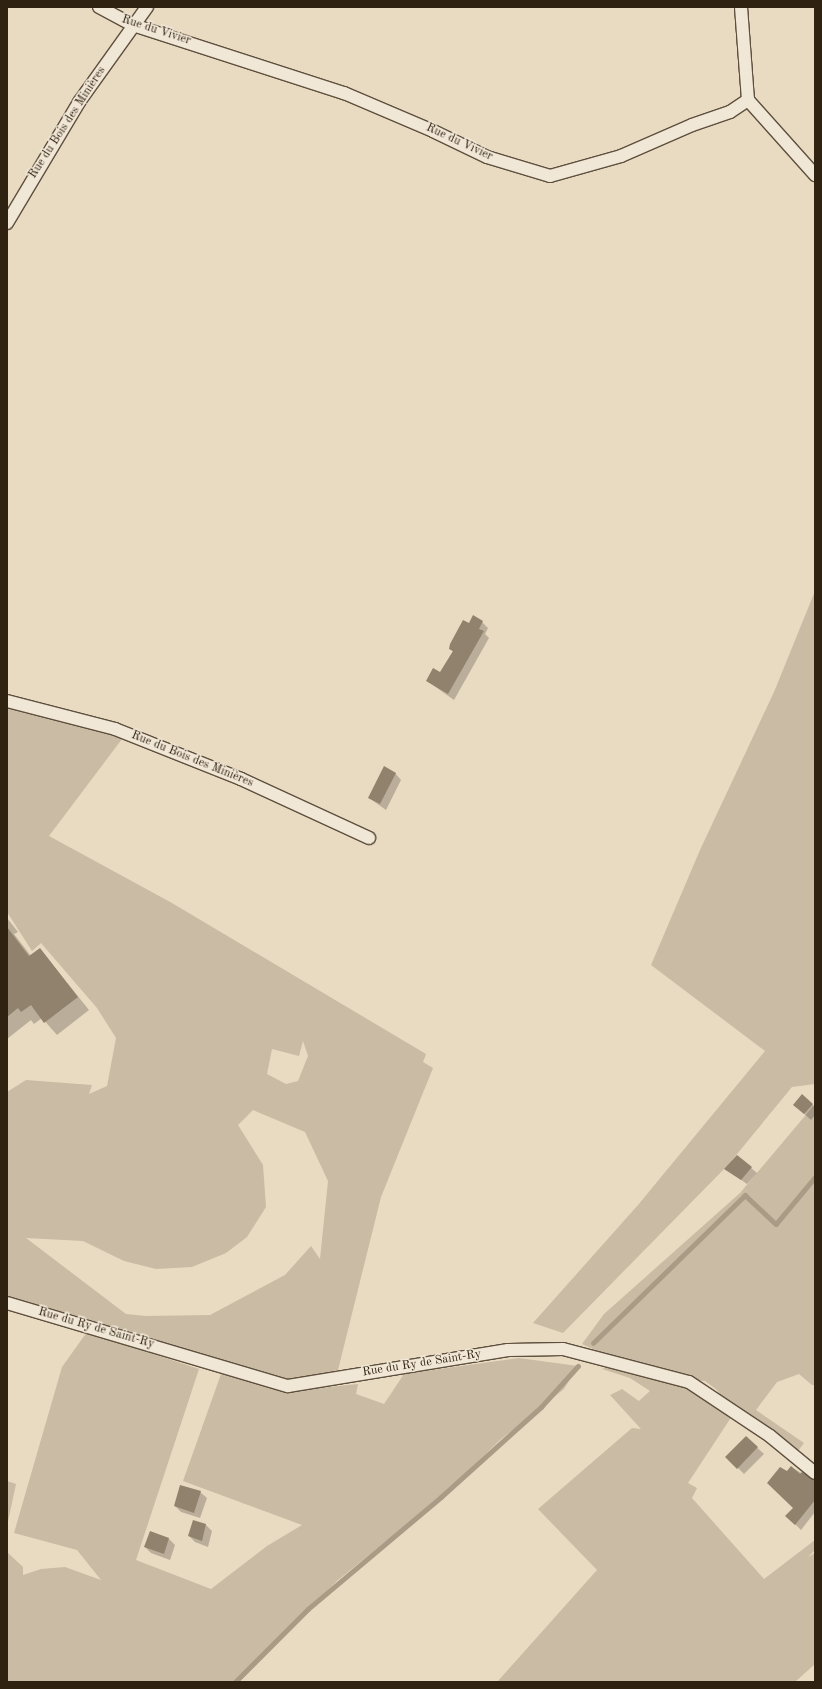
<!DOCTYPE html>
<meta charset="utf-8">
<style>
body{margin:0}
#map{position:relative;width:822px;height:1689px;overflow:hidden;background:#e9dac2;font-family:"Old Standard TT",serif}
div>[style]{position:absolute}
.green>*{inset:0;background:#cabba4}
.shadow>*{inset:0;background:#0003}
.stream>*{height:4.5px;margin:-2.25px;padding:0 2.25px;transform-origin:2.25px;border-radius:2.25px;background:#aa9b86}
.building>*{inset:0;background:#90826d}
.roads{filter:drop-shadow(1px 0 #5e503d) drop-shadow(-1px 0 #5e503d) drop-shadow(0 1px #5e503d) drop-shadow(0 -1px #5e503d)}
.minor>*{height:12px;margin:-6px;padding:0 6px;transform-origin:6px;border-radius:6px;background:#f1e7d7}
span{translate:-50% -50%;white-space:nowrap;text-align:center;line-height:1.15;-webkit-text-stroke:3px #f1e7d7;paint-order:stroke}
.street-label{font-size:12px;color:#302211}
.frame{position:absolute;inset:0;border:8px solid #302211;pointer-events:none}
</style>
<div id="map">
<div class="green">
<div style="clip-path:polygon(815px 591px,815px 1084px,792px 1087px,728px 1165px,563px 1333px,533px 1323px,638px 1205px,765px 1051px,651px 965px,700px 850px,774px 692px)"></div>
<div style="clip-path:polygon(evenodd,7px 706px,125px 735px,49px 836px,172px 903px,426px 1054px,423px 1062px,433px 1068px,381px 1197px,338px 1370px,288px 1381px,7px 1299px,7px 1092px,26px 1080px,92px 1085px,89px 1094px,107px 1086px,116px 1038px,97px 1008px,41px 943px,32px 951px,7px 912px,7px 706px,303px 1041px,308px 1056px,298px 1081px,286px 1084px,267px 1074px,272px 1049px,299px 1056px,303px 1041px,7px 706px,253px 1110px,305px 1132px,328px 1181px,320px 1259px,311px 1246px,285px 1275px,210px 1315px,146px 1316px,126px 1314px,26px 1238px,83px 1241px,124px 1261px,156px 1269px,192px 1267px,226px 1253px,247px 1237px,266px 1207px,263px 1165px,238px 1125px,253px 1110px)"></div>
<div style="clip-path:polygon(815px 1104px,815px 1385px,812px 1385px,799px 1374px,777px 1382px,756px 1410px,804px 1443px,798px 1451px,724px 1400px,717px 1390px,705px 1381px,694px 1380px,732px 1416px,688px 1483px,697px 1488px,692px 1498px,764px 1579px,815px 1540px,815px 1550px,808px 1557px,815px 1553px,815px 1664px,795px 1682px,497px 1682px,597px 1570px,538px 1509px,632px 1428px,641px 1429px,610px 1395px,622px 1389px,639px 1401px,650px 1391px,630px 1378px,602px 1369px,611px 1366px,613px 1358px,582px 1344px,604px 1314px,740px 1193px)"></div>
<div style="clip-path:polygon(87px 1332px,199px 1369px,136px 1560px,211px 1589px,267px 1546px,302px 1525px,183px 1481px,221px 1374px,289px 1391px,358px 1384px,356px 1394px,384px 1404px,404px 1374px,519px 1358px,578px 1366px,564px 1389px,500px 1440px,441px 1497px,338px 1580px,234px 1682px,7px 1682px,7px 1552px,23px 1567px,23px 1575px,41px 1569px,65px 1567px,101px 1580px,77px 1550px,14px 1533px,62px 1367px)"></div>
<div style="clip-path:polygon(7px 1481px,16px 1484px,7px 1526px)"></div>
</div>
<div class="shadow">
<div style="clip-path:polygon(482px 622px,488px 628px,485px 634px,489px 638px,454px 700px,427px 681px,441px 674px,453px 652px,450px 648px,469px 625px)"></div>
<div style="clip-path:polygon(395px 773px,401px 780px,386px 810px,369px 798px)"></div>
<div style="clip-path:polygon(7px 918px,18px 932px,14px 934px,31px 956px,40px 949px,89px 1010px,57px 1035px,42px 1018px,34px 1024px,31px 1020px,7px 1039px)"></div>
<div style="clip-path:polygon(802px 1096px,815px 1107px,815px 1115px,811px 1120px,801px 1111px)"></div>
<div style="clip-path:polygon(737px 1156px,757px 1173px,747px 1184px,726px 1169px)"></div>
<div style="clip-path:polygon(746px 1437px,764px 1454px,744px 1474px,727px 1457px)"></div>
<div style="clip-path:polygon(791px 1467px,815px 1481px,815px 1512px,801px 1530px,787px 1516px,794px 1508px,787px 1472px)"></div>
<div style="clip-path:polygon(200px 1492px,207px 1498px,200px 1518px,181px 1512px,175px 1506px)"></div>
<div style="clip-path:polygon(194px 1521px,206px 1525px,212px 1531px,208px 1547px,195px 1542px,189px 1536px)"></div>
<div style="clip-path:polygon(151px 1532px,169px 1539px,175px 1545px,170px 1560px,151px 1553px,145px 1547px)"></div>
</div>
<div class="stream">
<div style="left:593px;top:1343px;width:212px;rotate:-44.2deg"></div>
<div style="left:745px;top:1195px;width:42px;rotate:43.1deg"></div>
<div style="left:776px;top:1224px;width:61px;rotate:-50.3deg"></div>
<div style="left:235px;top:1682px;width:103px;rotate:-45deg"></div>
<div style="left:308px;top:1609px;width:174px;rotate:-40.1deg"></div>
<div style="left:441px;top:1497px;width:135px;rotate:-42deg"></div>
<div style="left:541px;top:1407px;width:55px;rotate:-47.9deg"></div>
</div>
<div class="building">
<div style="clip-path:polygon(473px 615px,483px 621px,479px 629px,484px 631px,448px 694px,426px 681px,433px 668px,440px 672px,453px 651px,449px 649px,450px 644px,463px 620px,469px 623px)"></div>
<div style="clip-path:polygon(384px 766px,396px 773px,380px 804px,368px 798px)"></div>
<div style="clip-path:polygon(7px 927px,29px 956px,40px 948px,78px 997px,44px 1023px,31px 1005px,21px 1012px,18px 1008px,7px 1017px)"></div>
<div style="clip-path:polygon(802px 1094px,813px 1104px,804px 1114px,793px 1105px)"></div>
<div style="clip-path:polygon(737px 1155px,752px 1167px,741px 1180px,724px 1169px)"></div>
<div style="clip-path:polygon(746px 1436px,758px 1447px,737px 1469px,725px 1457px)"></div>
<div style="clip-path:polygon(791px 1466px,800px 1474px,802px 1472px,815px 1480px,815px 1500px,795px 1525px,785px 1516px,793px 1508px,767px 1483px,780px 1467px,787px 1471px)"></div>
<div style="clip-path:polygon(180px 1485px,201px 1491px,194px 1513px,174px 1506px)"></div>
<div style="clip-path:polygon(193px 1520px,206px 1524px,202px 1541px,188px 1536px)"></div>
<div style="clip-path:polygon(150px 1531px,169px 1538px,164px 1554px,144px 1547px)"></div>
</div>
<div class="roads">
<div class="minor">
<div style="left:99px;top:7px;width:38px;rotate:28deg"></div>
<div style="left:133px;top:25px;width:222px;rotate:17.9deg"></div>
<div style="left:344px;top:93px;width:97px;rotate:23.1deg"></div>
<div style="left:433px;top:131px;width:60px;rotate:25.7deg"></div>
<div style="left:487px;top:157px;width:66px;rotate:16.8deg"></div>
<div style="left:550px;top:176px;width:74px;rotate:-15.7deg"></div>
<div style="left:621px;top:156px;width:77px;rotate:-23.6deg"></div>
<div style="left:692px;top:125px;width:40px;rotate:-18.9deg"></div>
<div style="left:730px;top:112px;width:22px;rotate:-34deg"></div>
<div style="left:741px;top:7px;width:93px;rotate:85.7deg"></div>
<div style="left:748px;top:100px;width:101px;rotate:48.2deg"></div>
<div style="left:7px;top:223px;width:141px;rotate:-59.2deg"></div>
<div style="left:79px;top:102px;width:117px;rotate:-54.4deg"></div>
<div style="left:7px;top:701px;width:112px;rotate:14.5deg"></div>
<div style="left:115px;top:729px;width:136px;rotate:21.6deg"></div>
<div style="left:241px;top:779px;width:141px;rotate:24.7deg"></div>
<div style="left:7px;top:1303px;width:293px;rotate:16.5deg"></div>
<div style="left:288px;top:1386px;width:223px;rotate:-9.3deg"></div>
<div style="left:508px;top:1350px;width:55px;rotate:-1deg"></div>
<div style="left:563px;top:1349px;width:130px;rotate:14.7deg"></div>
<div style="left:689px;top:1382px;width:97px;rotate:33.7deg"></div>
<div style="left:770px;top:1436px;width:58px;rotate:39.4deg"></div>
</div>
</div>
<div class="street-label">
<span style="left:156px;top:31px;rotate:18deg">Rue du Vivier</span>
<span style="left:68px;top:123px;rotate:-57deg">Rue du Bois des Minières</span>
<span style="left:459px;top:143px;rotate:25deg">Rue du Vivier</span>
<span style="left:192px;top:760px;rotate:22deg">Rue du Bois des Minières</span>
<span style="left:96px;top:1329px;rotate:16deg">Rue du Ry de Saint-Ry</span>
<span style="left:422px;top:1364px;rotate:-9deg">Rue du Ry de Saint-Ry</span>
</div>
<div class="frame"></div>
</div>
